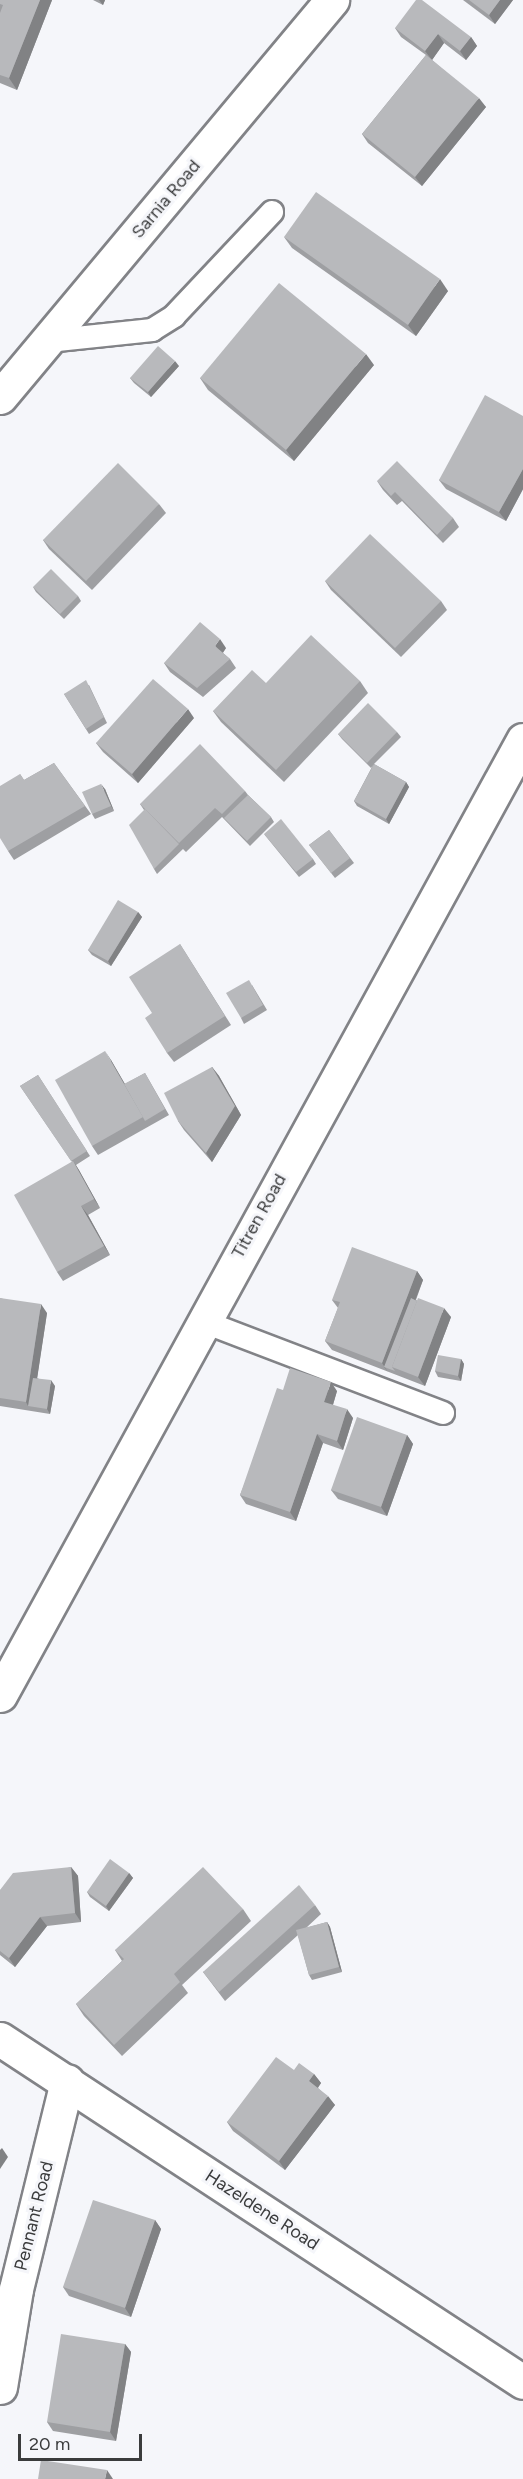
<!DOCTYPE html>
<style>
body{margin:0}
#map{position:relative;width:523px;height:2479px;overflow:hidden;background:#f5f6fa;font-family:Figtree,sans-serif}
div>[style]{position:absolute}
.roads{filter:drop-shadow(2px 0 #828387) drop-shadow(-2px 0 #828387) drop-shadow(0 2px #828387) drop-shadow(0 -2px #828387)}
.lane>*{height:22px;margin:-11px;padding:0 11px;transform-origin:11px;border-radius:11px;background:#fff}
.street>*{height:33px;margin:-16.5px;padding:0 16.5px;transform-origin:16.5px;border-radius:16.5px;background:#fff}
.secondary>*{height:33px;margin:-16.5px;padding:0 16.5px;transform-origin:16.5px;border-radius:16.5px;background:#fff}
.wall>*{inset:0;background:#9e9fa2}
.shaded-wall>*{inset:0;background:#818284}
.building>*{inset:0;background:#b8b9bc}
span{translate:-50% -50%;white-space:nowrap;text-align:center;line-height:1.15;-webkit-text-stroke:6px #f5f6fa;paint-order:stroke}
.street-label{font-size:18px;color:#3a3b3c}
.scale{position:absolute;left:18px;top:2434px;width:124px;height:27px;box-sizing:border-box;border:3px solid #3a3b3c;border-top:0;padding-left:8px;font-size:18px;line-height:21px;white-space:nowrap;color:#3a3b3c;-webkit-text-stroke:4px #f5f6fa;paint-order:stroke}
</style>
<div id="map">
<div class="roads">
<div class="lane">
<div style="left:48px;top:341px;width:105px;rotate:-6deg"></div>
<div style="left:152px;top:330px;width:26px;rotate:-32deg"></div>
<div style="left:174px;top:316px;width:143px;rotate:-46.7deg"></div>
<div style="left:202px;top:1321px;width:258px;rotate:20.9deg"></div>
</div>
<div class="street">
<div style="left:0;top:2039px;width:625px;rotate:33.26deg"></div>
<div style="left:0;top:2387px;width:99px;rotate:-80.7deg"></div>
<div style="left:16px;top:2289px;width:214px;rotate:-76.2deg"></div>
</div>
<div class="secondary">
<div style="left:0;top:397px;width:518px;rotate:-50.1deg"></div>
<div style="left:0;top:1695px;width:1089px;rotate:-61.29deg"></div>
</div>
</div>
<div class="wall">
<div style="clip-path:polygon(0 0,52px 0,17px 90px,0 83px)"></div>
<div style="clip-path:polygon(93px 0,105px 0,103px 5px)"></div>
<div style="clip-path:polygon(463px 0,513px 0,495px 24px)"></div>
<div style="clip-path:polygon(395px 28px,471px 37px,477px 46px,466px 60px,444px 43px,432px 60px,486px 107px,422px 186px,368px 143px,362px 134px,426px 55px,401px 37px)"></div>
<div style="clip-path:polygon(284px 237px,448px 291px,416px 336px,292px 248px)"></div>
<div style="clip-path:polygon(374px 365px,294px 461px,208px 390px,200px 378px)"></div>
<div style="clip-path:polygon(179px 366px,151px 397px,134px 383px,130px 378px)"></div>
<div style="clip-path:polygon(523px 416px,523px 489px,506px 521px,446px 489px,439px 480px)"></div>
<div style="clip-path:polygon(377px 481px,453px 518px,459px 527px,443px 543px,402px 501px,397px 505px,383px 490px)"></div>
<div style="clip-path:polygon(159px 504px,166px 513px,92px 590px,49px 549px,43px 540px)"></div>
<div style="clip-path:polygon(325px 581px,441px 601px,447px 610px,401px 657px,331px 590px)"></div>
<div style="clip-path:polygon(33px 587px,78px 596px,81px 601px,64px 619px,36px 592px)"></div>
<div style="clip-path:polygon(226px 648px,223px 653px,230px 659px,236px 668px,203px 697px,170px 672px,164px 663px)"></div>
<div style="clip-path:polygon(360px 681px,368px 693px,284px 782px,221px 722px,213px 711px)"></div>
<div style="clip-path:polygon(89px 685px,107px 723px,89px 734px,64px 694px)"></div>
<div style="clip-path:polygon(194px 718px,138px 783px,103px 752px,96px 743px)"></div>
<div style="clip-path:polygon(397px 732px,401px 737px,374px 764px,406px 782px,409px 787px,389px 824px,357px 806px,354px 801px,373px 765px,371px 768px,342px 739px,338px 734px)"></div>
<div style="clip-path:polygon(54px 763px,91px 814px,14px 860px,8px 851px,20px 774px,24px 780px)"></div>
<div style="clip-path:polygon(105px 789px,114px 811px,95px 819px,92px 814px)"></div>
<div style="clip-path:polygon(245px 791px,248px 795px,271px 817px,274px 822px,250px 846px,222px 817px,186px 852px,183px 849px,157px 874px,154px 869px,144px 810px,140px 804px)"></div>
<div style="clip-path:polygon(329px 830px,354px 863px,335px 878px,309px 845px)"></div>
<div style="clip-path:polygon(264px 834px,313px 859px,316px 864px,299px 877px)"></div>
<div style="clip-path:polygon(138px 912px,142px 917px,111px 966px,92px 955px,88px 950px)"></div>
<div style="clip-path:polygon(180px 944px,231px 1025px,174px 1062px,167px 1053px,152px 1013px)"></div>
<div style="clip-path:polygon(252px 985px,267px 1010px,244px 1024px,241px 1018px)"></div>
<div style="clip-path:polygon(111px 1060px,125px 1084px,145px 1073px,169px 1115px,98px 1155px,92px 1146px)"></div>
<div style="clip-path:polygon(212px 1067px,219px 1076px,241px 1115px,212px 1162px,184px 1130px,178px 1121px)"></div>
<div style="clip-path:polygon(38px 1075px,90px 1156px,76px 1165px,100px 1208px,88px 1215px,110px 1255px,63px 1281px,57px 1272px,72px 1162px,20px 1086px)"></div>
<div style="clip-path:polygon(417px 1271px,423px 1280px,416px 1300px,451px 1317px,425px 1386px,332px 1350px,325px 1341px,338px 1308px,332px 1300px)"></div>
<div style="clip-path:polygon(0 1298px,47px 1313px,37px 1378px,55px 1386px,50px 1414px,0 1406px)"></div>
<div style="clip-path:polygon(461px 1359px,464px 1364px,461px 1381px,438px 1377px,435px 1371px)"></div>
<div style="clip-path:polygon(283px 1390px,337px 1391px,333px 1405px,353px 1418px,343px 1450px,323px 1443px,296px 1521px,246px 1504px,240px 1495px)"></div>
<div style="clip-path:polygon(407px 1435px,413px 1444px,387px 1516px,338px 1499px,331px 1490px)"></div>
<div style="clip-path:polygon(71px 1867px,78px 1876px,81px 1922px,47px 1926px,15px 1967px,0 1955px,0 1890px)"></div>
<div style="clip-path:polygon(129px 1873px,133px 1878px,109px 1911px,90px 1897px,87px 1892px)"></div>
<div style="clip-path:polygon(315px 1905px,321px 1914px,306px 1928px,327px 1922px,330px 1927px,342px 1972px,312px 1980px,309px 1975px,298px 1935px,225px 2001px,203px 1972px)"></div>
<div style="clip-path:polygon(243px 1909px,251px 1921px,182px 1985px,188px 1993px,122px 2056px,84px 2016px,76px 2004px,122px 1961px,115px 1950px)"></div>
<div style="clip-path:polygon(294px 2070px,314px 2074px,321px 2083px,318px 2088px,335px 2105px,285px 2170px,233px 2131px,227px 2122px)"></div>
<div style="clip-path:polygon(155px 2220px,161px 2229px,131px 2317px,69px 2296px,63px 2287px)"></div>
<div style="clip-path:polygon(125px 2344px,131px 2352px,116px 2441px,53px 2431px,47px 2422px)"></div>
</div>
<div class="shaded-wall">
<div style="clip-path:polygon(40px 0,52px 0,17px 90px,9px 78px)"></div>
<div style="clip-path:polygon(99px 0,105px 0,103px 5px)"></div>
<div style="clip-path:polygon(500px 0,513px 0,495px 24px,489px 15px)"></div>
<div style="clip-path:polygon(438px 34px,444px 43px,432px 60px,425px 51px)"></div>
<div style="clip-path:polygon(471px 37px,477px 46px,466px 60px,460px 51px)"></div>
<div style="clip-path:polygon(479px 98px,486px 107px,422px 186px,415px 177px)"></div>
<div style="clip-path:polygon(440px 279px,448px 291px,416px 336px,408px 325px)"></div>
<div style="clip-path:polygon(366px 354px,374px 365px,294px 461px,286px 450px)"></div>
<div style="clip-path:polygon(175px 361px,179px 366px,151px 397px,148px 392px)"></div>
<div style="clip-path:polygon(523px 469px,523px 489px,506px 521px,499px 512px)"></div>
<div style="clip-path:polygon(220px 639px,226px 648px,221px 655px,215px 646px)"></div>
<div style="clip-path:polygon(188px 709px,194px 718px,138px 783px,132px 774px)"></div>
<div style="clip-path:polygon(406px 782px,409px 787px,389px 824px,386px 819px)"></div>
<div style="clip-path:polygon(101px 784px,105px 789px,114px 811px,111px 806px)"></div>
<div style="clip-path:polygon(138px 912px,142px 917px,111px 966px,108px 961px)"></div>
<div style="clip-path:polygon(105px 1051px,111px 1060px,146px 1121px,143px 1117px)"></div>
<div style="clip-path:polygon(212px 1067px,219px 1076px,241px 1115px,212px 1162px,206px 1153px)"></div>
<div style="clip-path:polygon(73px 1161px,79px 1170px,100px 1208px,94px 1199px)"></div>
<div style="clip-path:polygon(81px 1206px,88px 1215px,110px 1255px,104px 1246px)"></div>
<div style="clip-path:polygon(417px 1271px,423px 1280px,389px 1368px,384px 1367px,388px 1372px,382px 1363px)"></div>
<div style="clip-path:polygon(41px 1304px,47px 1313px,33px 1406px,28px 1406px,26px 1402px)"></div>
<div style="clip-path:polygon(444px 1308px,451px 1317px,425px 1386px,418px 1377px)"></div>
<div style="clip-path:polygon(461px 1359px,464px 1364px,461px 1381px,458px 1376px)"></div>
<div style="clip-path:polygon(51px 1380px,55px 1386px,50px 1414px,47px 1409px)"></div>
<div style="clip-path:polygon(331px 1382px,337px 1391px,331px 1411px,324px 1402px)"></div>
<div style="clip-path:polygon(347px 1409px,353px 1418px,343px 1450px,337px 1441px)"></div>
<div style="clip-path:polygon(317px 1434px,323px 1443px,296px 1521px,290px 1512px)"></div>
<div style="clip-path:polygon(407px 1435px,413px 1444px,387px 1516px,381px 1507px)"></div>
<div style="clip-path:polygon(71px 1867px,78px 1876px,81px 1922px,75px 1913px)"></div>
<div style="clip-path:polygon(129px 1873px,133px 1878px,109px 1911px,106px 1906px)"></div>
<div style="clip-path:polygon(40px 1917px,47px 1926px,15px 1967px,9px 1958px)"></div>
<div style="clip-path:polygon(327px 1922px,330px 1927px,342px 1972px,339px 1967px)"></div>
<div style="clip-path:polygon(314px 2074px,321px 2083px,316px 2090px,309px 2081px)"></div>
<div style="clip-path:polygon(328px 2096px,335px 2105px,285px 2170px,279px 2161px)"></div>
<div style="clip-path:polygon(2px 2148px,8px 2157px,0 2169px,0 2150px)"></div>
<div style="clip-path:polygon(155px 2220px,161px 2229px,131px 2317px,125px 2308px)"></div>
<div style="clip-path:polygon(125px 2344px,131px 2352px,116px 2441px,110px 2432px)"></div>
<div style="clip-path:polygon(107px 2470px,113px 2479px,105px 2479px)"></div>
</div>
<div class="building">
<div style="clip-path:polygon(0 0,40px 0,9px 78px,0 75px,0 13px,3px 5px,0 4px)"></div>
<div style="clip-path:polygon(416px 0,422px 0,471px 37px,460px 51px,438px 34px,425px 51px,395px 28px)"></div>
<div style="clip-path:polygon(469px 0,500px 0,489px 15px)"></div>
<div style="clip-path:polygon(426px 55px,479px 98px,415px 177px,362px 134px)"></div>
<div style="clip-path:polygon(316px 192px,440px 279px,408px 325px,284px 237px)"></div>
<div style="clip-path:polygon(279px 283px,366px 354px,286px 450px,200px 378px)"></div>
<div style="clip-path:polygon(158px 346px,175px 361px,148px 392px,130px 378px)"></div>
<div style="clip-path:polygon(485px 395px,523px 416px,523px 469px,499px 512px,439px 480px)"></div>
<div style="clip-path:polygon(397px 461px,453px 518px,437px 535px,395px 492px,391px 496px,377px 481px)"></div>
<div style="clip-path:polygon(118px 463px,159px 504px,86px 581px,43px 540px)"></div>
<div style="clip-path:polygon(370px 534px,441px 601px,395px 648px,325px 581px)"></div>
<div style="clip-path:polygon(51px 569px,78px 596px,60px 614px,33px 587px)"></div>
<div style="clip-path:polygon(200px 622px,220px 639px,215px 646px,230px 659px,197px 688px,164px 663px)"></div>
<div style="clip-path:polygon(311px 635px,360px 681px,276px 770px,213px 711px,252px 670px,266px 683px)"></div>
<div style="clip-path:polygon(153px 679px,188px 709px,132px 774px,96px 743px)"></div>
<div style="clip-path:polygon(86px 680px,104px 717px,86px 729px,64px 694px)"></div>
<div style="clip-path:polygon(368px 703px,397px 732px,367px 763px,338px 734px)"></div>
<div style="clip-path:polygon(200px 744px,245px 791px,222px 814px,215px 808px,179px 843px,140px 804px)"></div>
<div style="clip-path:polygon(54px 763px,85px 806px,8px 851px,0 838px,0 786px,20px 774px,24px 780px)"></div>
<div style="clip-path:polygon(374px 764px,406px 782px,386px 819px,354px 801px)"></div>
<div style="clip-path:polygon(101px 784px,111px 806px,92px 814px,82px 792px)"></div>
<div style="clip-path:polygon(248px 795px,271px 817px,247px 841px,224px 818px)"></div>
<div style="clip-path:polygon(145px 809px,179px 844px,154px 869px,129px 825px)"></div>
<div style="clip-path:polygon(281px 819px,313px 859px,296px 872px,264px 834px)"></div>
<div style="clip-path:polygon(329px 830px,350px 858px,331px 873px,309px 845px)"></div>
<div style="clip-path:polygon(118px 900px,138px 912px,108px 961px,88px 950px)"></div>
<div style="clip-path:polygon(180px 944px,225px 1016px,167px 1053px,145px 1018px,152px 1013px,129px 977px)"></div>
<div style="clip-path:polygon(249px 980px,263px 1005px,241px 1018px,226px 993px)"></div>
<div style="clip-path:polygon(105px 1051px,143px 1117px,92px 1146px,55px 1080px)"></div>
<div style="clip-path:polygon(212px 1067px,235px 1106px,206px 1153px,178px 1121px,164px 1093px)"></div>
<div style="clip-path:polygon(145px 1073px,165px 1109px,145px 1121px,124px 1084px)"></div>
<div style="clip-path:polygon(38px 1075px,87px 1151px,71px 1161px,20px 1086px)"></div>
<div style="clip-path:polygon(73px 1161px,94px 1199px,81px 1206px,104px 1246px,57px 1272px,14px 1195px)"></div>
<div style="clip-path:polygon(352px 1247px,417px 1271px,382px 1363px,325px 1341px,340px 1302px,332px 1300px)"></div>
<div style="clip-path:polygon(0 1298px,41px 1304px,26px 1402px,0 1398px)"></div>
<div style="clip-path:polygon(411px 1298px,417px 1301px,392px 1367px,395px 1371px,384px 1367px)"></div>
<div style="clip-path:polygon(418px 1298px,444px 1308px,418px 1377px,392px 1367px)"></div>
<div style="clip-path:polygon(438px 1355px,461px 1359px,458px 1376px,435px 1371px)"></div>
<div style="clip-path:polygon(290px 1368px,331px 1382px,324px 1402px,347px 1409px,337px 1441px,317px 1434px,290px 1512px,240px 1495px,277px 1388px,283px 1390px)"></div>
<div style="clip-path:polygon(33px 1378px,51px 1380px,47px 1409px,28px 1406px)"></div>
<div style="clip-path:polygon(357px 1417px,407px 1435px,381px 1507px,331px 1490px)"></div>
<div style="clip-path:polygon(110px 1859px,129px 1873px,106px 1906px,87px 1892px)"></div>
<div style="clip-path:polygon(71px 1867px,75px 1913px,40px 1917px,9px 1958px,0 1951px,0 1890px,13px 1873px)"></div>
<div style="clip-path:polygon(203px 1867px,243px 1909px,174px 1974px,180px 1982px,114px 2045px,76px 2004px,124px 1959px,115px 1950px)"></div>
<div style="clip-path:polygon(299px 1885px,315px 1905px,219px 1992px,203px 1972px)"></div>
<div style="clip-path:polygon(327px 1922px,339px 1967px,309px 1975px,296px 1930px)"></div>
<div style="clip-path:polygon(276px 2057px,294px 2070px,299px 2063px,314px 2074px,309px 2081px,328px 2096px,279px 2161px,227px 2122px)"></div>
<div style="clip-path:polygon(93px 2200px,155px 2220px,125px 2308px,63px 2287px)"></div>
<div style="clip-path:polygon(61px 2334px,125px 2344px,110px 2432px,47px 2422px)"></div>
<div style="clip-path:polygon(41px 2460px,107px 2470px,105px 2479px,38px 2479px)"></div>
</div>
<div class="street-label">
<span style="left:166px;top:199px;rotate:-50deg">Sarnia Road</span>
<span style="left:259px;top:1216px;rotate:-61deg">Titren Road</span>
<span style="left:262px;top:2210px;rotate:33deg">Hazeldene Road</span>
<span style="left:34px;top:2216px;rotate:-76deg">Pennant Road</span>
</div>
<div class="scale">20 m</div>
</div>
